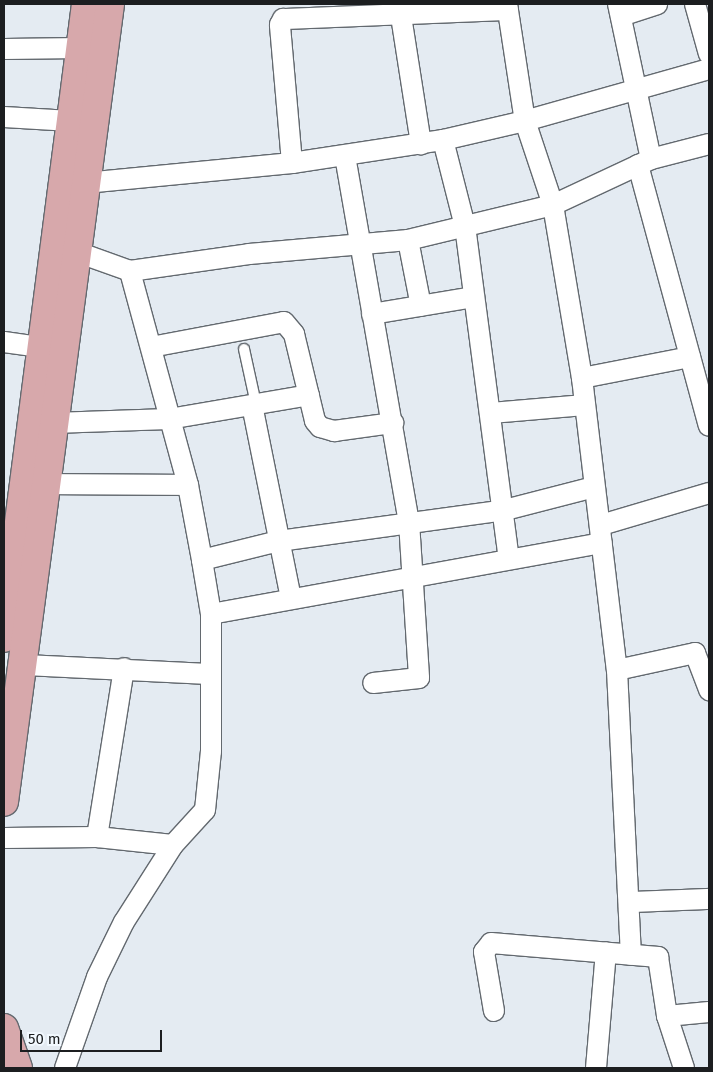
<!DOCTYPE html>
<style>
body{margin:0}
#map{position:relative;width:713px;height:1072px;overflow:hidden;background:#e4ebf2;font-family:"Fira Sans",sans-serif}
div>[style]{position:absolute}
.roads{filter:drop-shadow(1px 0 #63696f) drop-shadow(-1px 0 #63696f) drop-shadow(0 1px #63696f) drop-shadow(0 -1px #63696f)}
.service>*{height:10px;margin:-5px;padding:0 5px;transform-origin:5px;border-radius:5px;background:#fff}
.minor>*{height:20px;margin:-10px;padding:0 10px;transform-origin:10px;border-radius:10px;background:#fff}
.primary>*{height:28px;margin:-14px;padding:0 14px;transform-origin:14px;border-radius:14px;background:#d7a8ab}
span{translate:-50% -50%;white-space:nowrap;text-align:center;line-height:1.15;-webkit-text-stroke:4.5px #f2f9ff;paint-order:stroke}
.frame{position:absolute;inset:0;border:5px solid #1c1e20;pointer-events:none}
.scale{position:absolute;left:20px;top:1030px;width:142px;height:22px;box-sizing:border-box;border:2px solid #1c1e20;border-top:0;padding-left:6px;font-size:15px;line-height:18px;white-space:nowrap;color:#1c1e20;-webkit-text-stroke:4px #f2f9ff;paint-order:stroke}
</style>
<div id="map">
<div class="roads">
<div class="service">
<div style="left:244px;top:349px;width:56px;rotate:77.7deg"></div>
</div>
<div class="minor">
<div style="left:507px;top:4px;width:118px;rotate:81.3deg"></div>
<div style="left:525px;top:121px;width:89px;rotate:71.6deg"></div>
<div style="left:553px;top:205px;width:175px;rotate:80.5deg"></div>
<div style="left:582px;top:378px;width:294px;rotate:83.2deg"></div>
<div style="left:617px;top:670px;width:285px;rotate:87.2deg"></div>
<div style="left:618px;top:4px;width:158px;rotate:78deg"></div>
<div style="left:695px;top:4px;width:52px;rotate:74.4deg"></div>
<div style="left:401px;top:16px;width:130px;rotate:81.1deg"></div>
<div style="left:621px;top:16px;width:38px;rotate:-18deg"></div>
<div style="left:4px;top:49px;width:77px;rotate:-0.7deg"></div>
<div style="left:4px;top:117px;width:67px;rotate:3.4deg"></div>
<div style="left:443px;top:140px;width:89px;rotate:75.7deg"></div>
<div style="left:465px;top:226px;width:336px;rotate:82.5deg"></div>
<div style="left:345px;top:156px;width:372px;rotate:80.1deg"></div>
<div style="left:409px;top:522px;width:156px;rotate:86.3deg"></div>
<div style="left:419px;top:678px;width:46px;rotate:173.8deg"></div>
<div style="left:292px;top:163px;width:139px;rotate:-95deg"></div>
<div style="left:280px;top:25px;width:7px;rotate:-63deg"></div>
<div style="left:283px;top:19px;width:225px;rotate:-2.3deg"></div>
<div style="left:638px;top:165px;width:270px;rotate:74.8deg"></div>
<div style="left:85px;top:183px;width:208px;rotate:-5.5deg"></div>
<div style="left:292px;top:163px;width:153px;rotate:-8.7deg"></div>
<div style="left:443px;top:140px;width:84px;rotate:-13deg"></div>
<div style="left:525px;top:121px;width:191px;rotate:-15.8deg"></div>
<div style="left:408px;top:240px;width:67px;rotate:78.9deg"></div>
<div style="left:77px;top:252px;width:56px;rotate:19.7deg"></div>
<div style="left:130px;top:271px;width:120px;rotate:-8.1deg"></div>
<div style="left:249px;top:254px;width:160px;rotate:-5deg"></div>
<div style="left:408px;top:240px;width:149px;rotate:-13.6deg"></div>
<div style="left:553px;top:205px;width:108px;rotate:-25.1deg"></div>
<div style="left:651px;top:159px;width:60px;rotate:-14.5deg"></div>
<div style="left:372px;top:314px;width:103px;rotate:-9.5deg"></div>
<div style="left:4px;top:342px;width:37px;rotate:8deg"></div>
<div style="left:151px;top:347px;width:135px;rotate:-10.6deg"></div>
<div style="left:284px;top:322px;width:16px;rotate:50deg"></div>
<div style="left:294px;top:334px;width:89px;rotate:76.4deg"></div>
<div style="left:315px;top:421px;width:8px;rotate:50deg"></div>
<div style="left:320px;top:427px;width:15px;rotate:16deg"></div>
<div style="left:334px;top:431px;width:60px;rotate:-7.7deg"></div>
<div style="left:582px;top:378px;width:110px;rotate:-11deg"></div>
<div style="left:252px;top:405px;width:197px;rotate:78.6deg"></div>
<div style="left:491px;top:413px;width:94px;rotate:-4.9deg"></div>
<div style="left:53px;top:423px;width:116px;rotate:-2deg"></div>
<div style="left:169px;top:419px;width:142px;rotate:-9.7deg"></div>
<div style="left:46px;top:484px;width:142px;rotate:0.4deg"></div>
<div style="left:601px;top:525px;width:113px;rotate:-16.5deg"></div>
<div style="left:202px;top:560px;width:79px;rotate:-13.9deg"></div>
<div style="left:279px;top:541px;width:228px;rotate:-7.8deg"></div>
<div style="left:505px;top:510px;width:92px;rotate:-14.5deg"></div>
<div style="left:211px;top:614px;width:397px;rotate:-10.3deg"></div>
<div style="left:25px;top:665px;width:184px;rotate:2.8deg"></div>
<div style="left:617px;top:670px;width:80px;rotate:-12.3deg"></div>
<div style="left:695px;top:653px;width:40px;rotate:69deg"></div>
<div style="left:97px;top:837px;width:171px;rotate:-80.9deg"></div>
<div style="left:4px;top:838px;width:93px;rotate:-0.6deg"></div>
<div style="left:97px;top:837px;width:76px;rotate:6deg"></div>
<div style="left:630px;top:902px;width:79px;rotate:-2.2deg"></div>
<div style="left:494px;top:1011px;width:60px;rotate:-99.6deg"></div>
<div style="left:484px;top:952px;width:11px;rotate:-52deg"></div>
<div style="left:491px;top:943px;width:168px;rotate:4.8deg"></div>
<div style="left:658px;top:957px;width:60px;rotate:81.3deg"></div>
<div style="left:667px;top:1016px;width:55px;rotate:71.9deg"></div>
<div style="left:667px;top:1016px;width:42px;rotate:-5.4deg"></div>
<div style="left:65px;top:1068px;width:96px;rotate:-70.6deg"></div>
<div style="left:97px;top:977px;width:61px;rotate:-63.9deg"></div>
<div style="left:124px;top:922px;width:91px;rotate:-57.5deg"></div>
<div style="left:173px;top:845px;width:47px;rotate:-47.6deg"></div>
<div style="left:205px;top:810px;width:59px;rotate:-84.2deg"></div>
<div style="left:211px;top:751px;width:137px;rotate:-90deg"></div>
<div style="left:211px;top:614px;width:55px;rotate:-99.5deg"></div>
<div style="left:202px;top:560px;width:76px;rotate:-100.6deg"></div>
<div style="left:188px;top:485px;width:222px;rotate:-105.2deg"></div>
<div style="left:596px;top:1068px;width:116px;rotate:-85.1deg"></div>
</div>
<div class="primary">
<div style="left:4px;top:638px;width:639px;rotate:-82.63deg"></div>
<div style="left:4px;top:802px;width:805px;rotate:-82.43deg"></div>
<div style="left:4px;top:1028px;width:42px;rotate:70.7deg"></div>
</div>
</div>
<div class="frame"></div>
<div class="scale">50 m</div>
</div>
